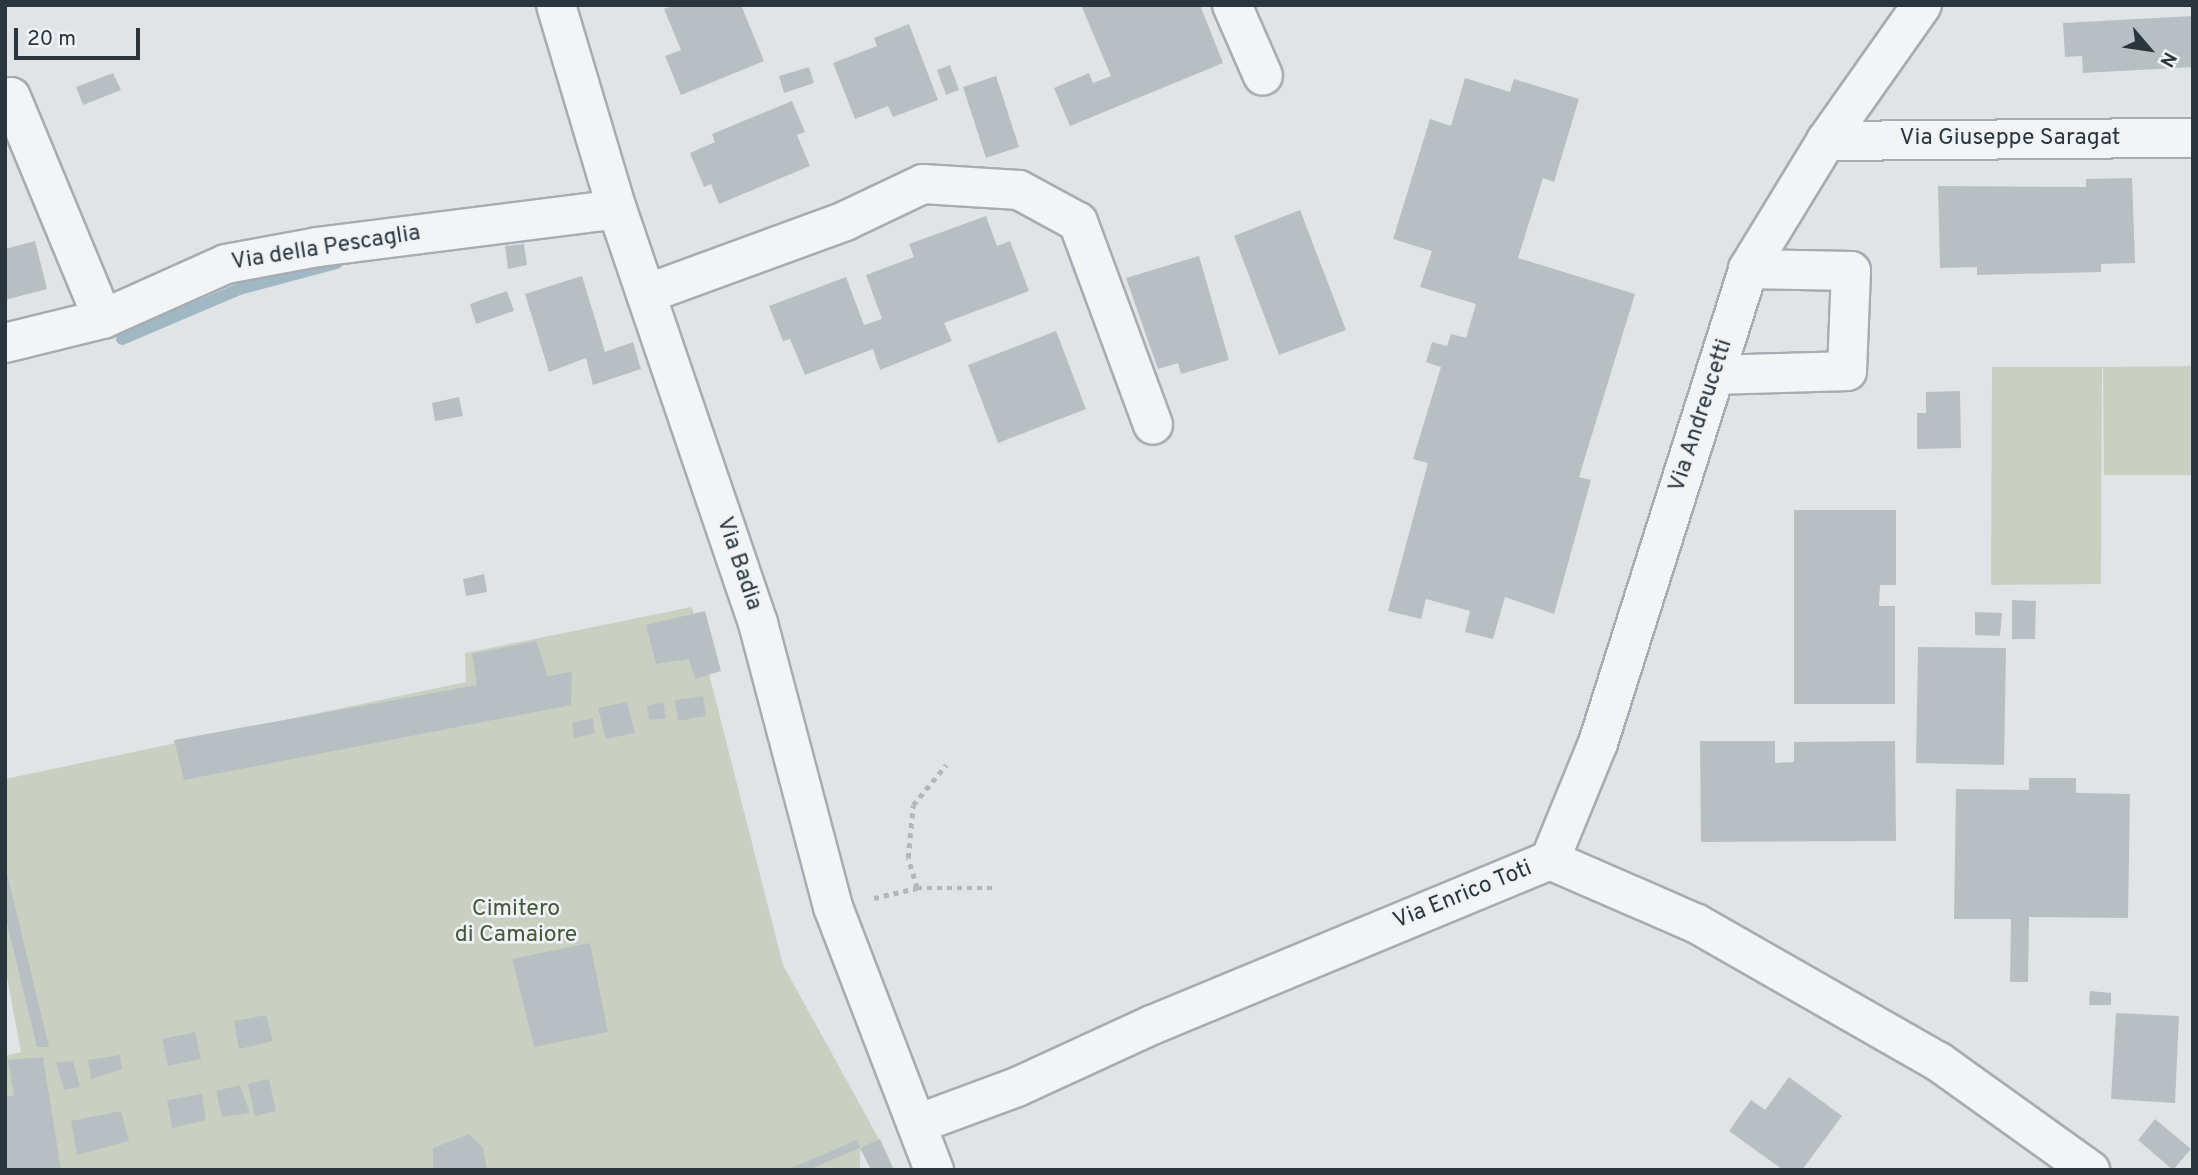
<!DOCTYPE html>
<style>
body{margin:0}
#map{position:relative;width:2198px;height:1175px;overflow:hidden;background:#e0e4e7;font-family:Overpass,sans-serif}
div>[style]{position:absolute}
.green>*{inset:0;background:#c9d0c2}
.stream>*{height:12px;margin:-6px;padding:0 6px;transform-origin:6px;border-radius:6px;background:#9fb8c3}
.building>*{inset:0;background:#b8bfc3}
.path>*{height:4.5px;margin-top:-2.25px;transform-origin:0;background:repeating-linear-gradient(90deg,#b2b7bb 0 5px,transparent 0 10px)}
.roads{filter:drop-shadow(2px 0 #a6acb1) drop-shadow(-2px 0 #a6acb1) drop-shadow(0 2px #a6acb1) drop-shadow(0 -2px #a6acb1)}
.minor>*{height:38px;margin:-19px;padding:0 19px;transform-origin:19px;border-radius:19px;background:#f2f4f6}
span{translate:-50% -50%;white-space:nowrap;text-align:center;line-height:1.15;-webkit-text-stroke:5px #eff3f5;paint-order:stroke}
.street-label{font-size:23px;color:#2a353d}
.park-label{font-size:23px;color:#455739}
.frame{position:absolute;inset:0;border:7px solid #2a353d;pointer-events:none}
.north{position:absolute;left:2114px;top:14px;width:70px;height:70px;-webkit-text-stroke:5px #eff3f5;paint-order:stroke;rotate:119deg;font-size:19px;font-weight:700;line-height:28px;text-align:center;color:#2a353d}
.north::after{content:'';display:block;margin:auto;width:24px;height:32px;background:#2a353d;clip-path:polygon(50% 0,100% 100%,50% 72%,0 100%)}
.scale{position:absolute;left:14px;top:28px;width:126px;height:32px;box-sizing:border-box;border:4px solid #2a353d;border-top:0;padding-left:9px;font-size:21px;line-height:24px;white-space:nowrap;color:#2a353d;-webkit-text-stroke:5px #eff3f5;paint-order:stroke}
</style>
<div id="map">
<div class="green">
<div style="clip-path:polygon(2193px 366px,2193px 475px,2104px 475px,2103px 367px)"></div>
<div style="clip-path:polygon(1992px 367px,2102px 367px,2101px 584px,1991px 585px)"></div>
<div style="clip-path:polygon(692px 607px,783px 965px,879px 1139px,860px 1151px,860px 1170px,5px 1170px,5px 1056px,21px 1052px,5px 967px,5px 779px,466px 682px,465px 653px)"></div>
</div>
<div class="stream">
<div style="left:122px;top:339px;width:127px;rotate:-23.1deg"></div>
<div style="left:239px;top:289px;width:101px;rotate:-14.9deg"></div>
</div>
<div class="building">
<div style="clip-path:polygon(674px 5px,741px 5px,764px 61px,681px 95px,665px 56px,681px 50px,664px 9px)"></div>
<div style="clip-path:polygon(1081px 5px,1200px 5px,1223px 63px,1070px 126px,1054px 88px,1089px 73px,1093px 83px,1111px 76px)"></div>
<div style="clip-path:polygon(2193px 16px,2193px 67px,2083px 73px,2082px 56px,2065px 57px,2063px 23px)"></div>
<div style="clip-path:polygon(909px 24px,938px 100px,893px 117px,888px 106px,855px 119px,833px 63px,877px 46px,874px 38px)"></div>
<div style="clip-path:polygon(950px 65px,959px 90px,946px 95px,937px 70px)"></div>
<div style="clip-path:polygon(809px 67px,814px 83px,784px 93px,779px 76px)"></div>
<div style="clip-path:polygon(113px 73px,121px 90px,83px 105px,76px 87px)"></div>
<div style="clip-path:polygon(996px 76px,1019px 147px,986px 158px,963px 87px)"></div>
<div style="clip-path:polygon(1465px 78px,1510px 92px,1514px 79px,1579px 99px,1554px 182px,1543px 178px,1518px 258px,1635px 294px,1579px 477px,1591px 480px,1554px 614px,1505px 597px,1493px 639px,1465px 632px,1470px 611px,1426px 599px,1421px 619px,1388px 611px,1428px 463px,1413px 459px,1441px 367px,1426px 362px,1432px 342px,1447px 346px,1451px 334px,1466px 338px,1476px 304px,1420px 287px,1432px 251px,1393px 239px,1430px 119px,1451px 126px)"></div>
<div style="clip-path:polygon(792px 101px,805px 132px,797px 135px,810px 166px,719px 204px,711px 184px,704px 187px,690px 153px,715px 142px,712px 134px)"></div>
<div style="clip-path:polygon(2132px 178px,2135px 263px,2101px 264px,2101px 272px,1977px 275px,1977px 267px,1940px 268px,1938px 186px,2086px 187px,2086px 179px)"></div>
<div style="clip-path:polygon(1300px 210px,1346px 330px,1279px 355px,1234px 236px)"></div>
<div style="clip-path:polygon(986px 216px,997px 246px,1010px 241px,1029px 291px,944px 323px,952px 341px,880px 370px,873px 349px,805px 375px,790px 339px,783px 341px,769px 306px,846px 277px,864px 325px,882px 319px,866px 275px,914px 257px,909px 244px)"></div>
<div style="clip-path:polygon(35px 241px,47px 289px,5px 300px,5px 249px)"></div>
<div style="clip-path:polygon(524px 244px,527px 265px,508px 269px,505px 246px)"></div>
<div style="clip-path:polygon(1199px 256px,1229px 360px,1181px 374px,1178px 363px,1158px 369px,1126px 278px)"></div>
<div style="clip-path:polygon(582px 276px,605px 352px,633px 342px,641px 369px,593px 385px,586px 358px,549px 372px,525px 294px)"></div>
<div style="clip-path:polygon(507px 291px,514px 311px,476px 324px,470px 304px)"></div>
<div style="clip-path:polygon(1056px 331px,1086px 409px,998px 443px,968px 365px)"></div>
<div style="clip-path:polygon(1960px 391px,1961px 448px,1917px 449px,1917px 413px,1926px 413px,1926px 392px)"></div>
<div style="clip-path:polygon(459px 397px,463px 416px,435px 421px,432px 403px)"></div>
<div style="clip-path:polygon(1794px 510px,1896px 510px,1896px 585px,1880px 585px,1879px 606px,1895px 606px,1895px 704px,1794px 704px)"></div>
<div style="clip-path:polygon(484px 574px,487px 592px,466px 596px,463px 579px)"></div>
<div style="clip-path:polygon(2012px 600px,2036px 601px,2035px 639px,2012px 639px)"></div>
<div style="clip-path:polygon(705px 611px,721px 671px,695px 679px,689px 659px,656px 664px,646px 625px)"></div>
<div style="clip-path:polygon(1975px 612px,2002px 613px,2000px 636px,1975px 635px)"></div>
<div style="clip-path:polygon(536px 641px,548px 676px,572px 672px,571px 705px,184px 780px,174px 740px,477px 685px,472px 654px)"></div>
<div style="clip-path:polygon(1918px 647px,2006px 648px,2004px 765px,1916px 763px)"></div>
<div style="clip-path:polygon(703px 696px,706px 716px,678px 721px,675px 700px)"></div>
<div style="clip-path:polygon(627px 702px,635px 733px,606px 739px,598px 708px)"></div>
<div style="clip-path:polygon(663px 702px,666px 718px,649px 720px,647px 706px)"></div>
<div style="clip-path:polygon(593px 718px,595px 733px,574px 738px,572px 723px)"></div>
<div style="clip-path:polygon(1700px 741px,1775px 741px,1775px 763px,1794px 762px,1794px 742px,1895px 741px,1896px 841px,1701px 842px)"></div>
<div style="clip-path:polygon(2029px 778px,2076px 778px,2076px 793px,2130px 794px,2128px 918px,2029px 917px,2028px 982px,2010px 982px,2011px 919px,1954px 919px,1956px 789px,2029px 790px)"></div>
<div style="clip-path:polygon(5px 869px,6px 869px,49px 1047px,37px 1047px,5px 915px)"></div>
<div style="clip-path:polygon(590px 943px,608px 1032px,534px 1047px,512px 959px)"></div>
<div style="clip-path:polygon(2090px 991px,2111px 993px,2111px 1005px,2089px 1005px)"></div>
<div style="clip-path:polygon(2116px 1013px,2179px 1016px,2175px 1103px,2111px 1099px)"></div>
<div style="clip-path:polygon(266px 1015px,273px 1041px,239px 1049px,234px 1021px)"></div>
<div style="clip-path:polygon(195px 1032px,201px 1059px,168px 1066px,162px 1039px)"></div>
<div style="clip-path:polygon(120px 1055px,122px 1069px,91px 1079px,88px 1060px)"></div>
<div style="clip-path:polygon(43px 1057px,61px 1170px,5px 1170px,5px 1097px,14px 1095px,8px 1060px)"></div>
<div style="clip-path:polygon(73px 1061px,80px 1087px,64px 1090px,56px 1063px)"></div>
<div style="clip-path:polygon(1789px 1077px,1842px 1116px,1802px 1170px,1783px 1170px,1729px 1131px,1751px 1100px,1765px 1110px)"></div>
<div style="clip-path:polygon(269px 1079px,276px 1111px,255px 1116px,248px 1084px)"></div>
<div style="clip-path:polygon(240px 1085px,250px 1113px,222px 1117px,216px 1091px)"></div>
<div style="clip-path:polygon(202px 1094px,206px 1120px,172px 1128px,167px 1100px)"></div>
<div style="clip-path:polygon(121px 1111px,129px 1141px,77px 1155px,71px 1121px)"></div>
<div style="clip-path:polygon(2155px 1119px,2191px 1149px,2173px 1170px,2138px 1140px)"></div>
<div style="clip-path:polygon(469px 1134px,483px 1148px,487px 1170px,433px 1170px,433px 1148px)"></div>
<div style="clip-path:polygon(880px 1139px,894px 1170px,871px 1170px,860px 1148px)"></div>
<div style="clip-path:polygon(857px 1140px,860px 1148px,808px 1170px,786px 1170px)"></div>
</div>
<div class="path">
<div style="left:917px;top:888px;width:31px;rotate:-107deg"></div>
<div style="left:908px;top:858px;width:53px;rotate:-84.6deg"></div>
<div style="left:913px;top:805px;width:52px;rotate:-50.5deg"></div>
<div style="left:874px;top:898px;width:44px;rotate:-13.1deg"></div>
<div style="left:917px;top:888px;width:77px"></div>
</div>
<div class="roads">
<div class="minor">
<div style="left:556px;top:5px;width:213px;rotate:73.4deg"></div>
<div style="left:617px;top:209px;width:437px;rotate:71.2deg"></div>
<div style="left:758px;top:623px;width:294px;rotate:75.2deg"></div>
<div style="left:833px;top:907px;width:282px;rotate:69deg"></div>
<div style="left:1232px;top:5px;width:77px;rotate:66.4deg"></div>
<div style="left:11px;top:97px;width:240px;rotate:67.5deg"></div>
<div style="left:1826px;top:141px;width:367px;rotate:-0.5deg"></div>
<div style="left:646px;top:294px;width:212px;rotate:-20.1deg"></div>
<div style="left:845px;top:221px;width:86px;rotate:-25.4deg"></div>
<div style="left:923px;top:184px;width:96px;rotate:3.6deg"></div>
<div style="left:1019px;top:190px;width:67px;rotate:28.5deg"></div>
<div style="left:1078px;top:222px;width:216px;rotate:69.7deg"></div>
<div style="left:5px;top:343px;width:101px;rotate:-13.8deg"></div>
<div style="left:103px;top:319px;width:135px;rotate:-24.1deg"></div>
<div style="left:226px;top:264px;width:94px;rotate:-10.5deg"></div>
<div style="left:318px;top:247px;width:301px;rotate:-7.2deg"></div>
<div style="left:1715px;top:375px;width:132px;rotate:-1.7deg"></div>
<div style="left:1847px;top:371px;width:100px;rotate:-87.7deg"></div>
<div style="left:1851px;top:271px;width:103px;rotate:-178.9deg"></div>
<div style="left:1550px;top:860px;width:126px;rotate:-67.7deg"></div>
<div style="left:1598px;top:743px;width:497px;rotate:-72.4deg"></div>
<div style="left:1748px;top:269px;width:150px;rotate:-58.6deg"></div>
<div style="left:1826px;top:141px;width:166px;rotate:-54.8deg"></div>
<div style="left:917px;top:1124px;width:107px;rotate:-20.3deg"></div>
<div style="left:1017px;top:1087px;width:149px;rotate:-24.7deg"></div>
<div style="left:1152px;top:1025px;width:431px;rotate:-22.5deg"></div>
<div style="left:1550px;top:860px;width:160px;rotate:23.5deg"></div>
<div style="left:1697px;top:924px;width:279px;rotate:29.7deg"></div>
<div style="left:1939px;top:1062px;width:186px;rotate:35.6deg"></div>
</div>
</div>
<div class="street-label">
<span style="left:2010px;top:139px">Via Giuseppe Saragat</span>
<span style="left:326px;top:249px;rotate:-9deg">Via della Pescaglia</span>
<span style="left:1702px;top:416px;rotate:-72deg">Via Andreucetti</span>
<span style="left:738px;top:564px;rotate:71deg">Via Badia</span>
<span style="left:1463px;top:896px;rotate:-22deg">Via Enrico Toti</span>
</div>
<div class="park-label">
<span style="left:516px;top:923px">Cimitero<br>di Camaiore</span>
</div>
<div class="frame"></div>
<div class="north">N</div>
<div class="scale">20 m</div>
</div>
